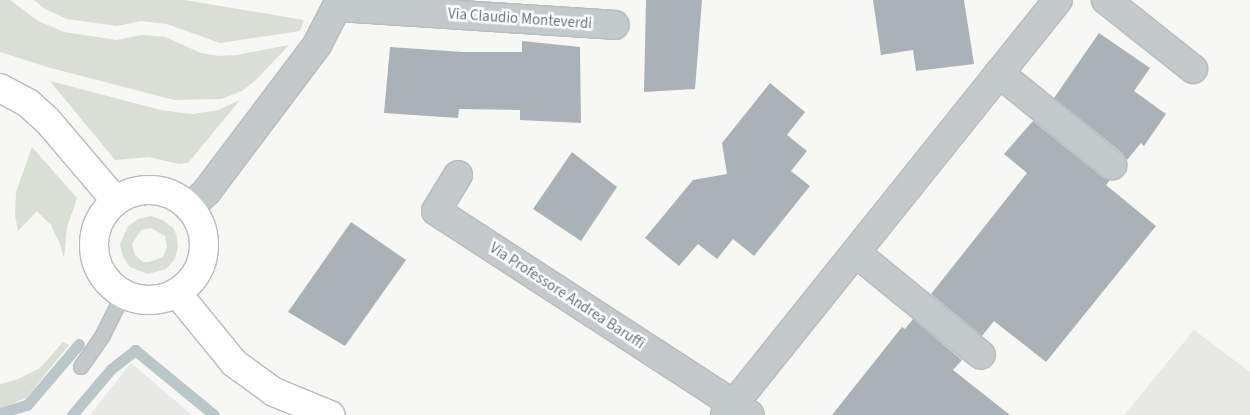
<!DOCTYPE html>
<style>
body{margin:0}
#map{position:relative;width:1250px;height:415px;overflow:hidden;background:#f7f7f4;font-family:"Source Sans 3",sans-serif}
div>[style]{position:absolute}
.built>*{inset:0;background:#e8e8e7}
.green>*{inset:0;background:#d9dfd4}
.stream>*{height:11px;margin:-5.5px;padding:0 5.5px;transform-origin:5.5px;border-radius:5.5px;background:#bac7ca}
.building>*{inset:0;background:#a9b3b7}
.roads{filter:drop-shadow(1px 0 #b6bcc0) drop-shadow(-1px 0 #b6bcc0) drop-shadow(0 1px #b6bcc0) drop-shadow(0 -1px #b6bcc0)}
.lane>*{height:14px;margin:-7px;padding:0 7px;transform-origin:7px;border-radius:7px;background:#c4c9cb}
.street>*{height:28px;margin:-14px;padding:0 14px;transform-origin:14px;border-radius:14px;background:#c4c9cb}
.secondary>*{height:28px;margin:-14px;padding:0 14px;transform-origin:14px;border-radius:14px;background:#fff}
.secondary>.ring{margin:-14px;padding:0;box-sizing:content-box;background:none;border:28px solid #fff;border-radius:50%}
span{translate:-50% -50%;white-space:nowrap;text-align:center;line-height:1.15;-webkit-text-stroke:5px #fff;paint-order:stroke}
.street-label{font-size:15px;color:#617580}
</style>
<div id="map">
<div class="built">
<div style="clip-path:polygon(1194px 330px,1250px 372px,1250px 415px,1124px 415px)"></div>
<div style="clip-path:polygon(131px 363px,192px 415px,90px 415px)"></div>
</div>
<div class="green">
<div style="clip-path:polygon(0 0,10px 0,38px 21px,64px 32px,117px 40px,142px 35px,165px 37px,201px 53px,219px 56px,237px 55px,289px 45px,256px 80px,242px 91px,221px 99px,174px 100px,47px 67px,0 52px)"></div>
<div style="clip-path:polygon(34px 0,185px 0,304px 20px,300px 31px,220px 43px,167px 24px,141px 21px,117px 26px,67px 19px,45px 9px)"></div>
<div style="clip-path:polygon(50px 81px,161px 110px,175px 112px,193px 114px,218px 110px,240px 100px,188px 163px,179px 164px,149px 157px,115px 160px)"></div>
<div style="clip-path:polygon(32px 147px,77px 198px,67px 227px,64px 258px,60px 244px,51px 225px,37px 211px,18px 231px,15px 215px,16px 192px)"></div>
<div style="clip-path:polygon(evenodd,151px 216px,163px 220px,173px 228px,176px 234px,178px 247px,175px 259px,166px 269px,148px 274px,130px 267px,123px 257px,120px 244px,128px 226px,138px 219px,151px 216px,151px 228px,165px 236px,167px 247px,163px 257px,149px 262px,143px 262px,135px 255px,132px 244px,141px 230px,151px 228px)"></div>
<div style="clip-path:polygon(63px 342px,69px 345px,26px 398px,0 409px,0 384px,16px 380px,40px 368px)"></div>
</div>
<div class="stream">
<div style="left:0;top:413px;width:28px;rotate:-17deg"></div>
<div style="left:27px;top:405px;width:80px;rotate:-49.6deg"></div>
<div style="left:72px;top:415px;width:60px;rotate:-49.7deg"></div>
<div style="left:111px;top:369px;width:31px;rotate:-38deg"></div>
<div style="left:135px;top:350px;width:102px;rotate:39.4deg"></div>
</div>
<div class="building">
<div style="clip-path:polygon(646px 0,702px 0,695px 89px,644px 92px)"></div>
<div style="clip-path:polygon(873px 0,964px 0,974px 64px,916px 71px,913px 50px,881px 55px)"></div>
<div style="clip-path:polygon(1099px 33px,1150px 68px,1134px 91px,1166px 114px,1144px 146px,1141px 143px,1127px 160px,1122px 153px,1054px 98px)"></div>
<div style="clip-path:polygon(522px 41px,580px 47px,581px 123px,520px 120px,520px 110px,459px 109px,458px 118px,384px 113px,390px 47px,463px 52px,522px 52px)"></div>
<div style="clip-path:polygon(770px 83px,805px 112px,787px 135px,807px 151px,791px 171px,810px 186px,754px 256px,733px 239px,717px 259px,698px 244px,679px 266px,645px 238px,693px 180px,727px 174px,722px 143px)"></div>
<div style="clip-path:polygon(1033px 121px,1102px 177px,1110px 180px,1106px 185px,1156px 226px,1046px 362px,994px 321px,982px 336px,931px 294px,1027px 173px,1004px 154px)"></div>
<div style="clip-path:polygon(572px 152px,617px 187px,581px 241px,533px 209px)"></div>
<div style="clip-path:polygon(351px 222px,406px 260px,345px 346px,288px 312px)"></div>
<div style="clip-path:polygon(913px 319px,962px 360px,953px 370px,1010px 415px,832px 415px,902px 327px,905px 329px)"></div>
</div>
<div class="roads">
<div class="lane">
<div style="left:81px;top:367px;width:39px;rotate:-55deg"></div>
<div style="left:103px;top:335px;width:45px;rotate:-63.4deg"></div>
</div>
<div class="street">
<div style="left:1106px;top:0;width:111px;rotate:38.4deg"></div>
<div style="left:337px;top:7px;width:278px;rotate:3.7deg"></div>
<div style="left:999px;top:73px;width:146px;rotate:39.2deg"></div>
<div style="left:458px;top:175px;width:42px;rotate:121.4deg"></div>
<div style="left:436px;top:211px;width:374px;rotate:33deg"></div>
<div style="left:189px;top:208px;width:25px;rotate:-43deg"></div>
<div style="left:207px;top:191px;width:183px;rotate:-53deg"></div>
<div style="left:317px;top:45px;width:51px;rotate:-62.9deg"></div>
<div style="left:856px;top:253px;width:161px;rotate:39.2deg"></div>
<div style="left:725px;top:415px;width:532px;rotate:-51.26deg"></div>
</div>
<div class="secondary">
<div style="left:0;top:88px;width:32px;rotate:28deg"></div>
<div style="left:28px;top:103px;width:25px;rotate:42deg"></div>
<div style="left:47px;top:120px;width:106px;rotate:49.6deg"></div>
<div class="ring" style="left:94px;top:190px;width:82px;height:82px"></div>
<div style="left:177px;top:293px;width:90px;rotate:50.8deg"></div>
<div style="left:234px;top:363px;width:49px;rotate:35.9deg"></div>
<div style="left:274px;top:392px;width:61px;rotate:22.3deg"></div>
</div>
</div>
<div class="street-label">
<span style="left:520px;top:19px;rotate:4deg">Via Claudio Monteverdi</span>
<span style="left:567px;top:296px;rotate:33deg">Via Professore Andrea Baruffi</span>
</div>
</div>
